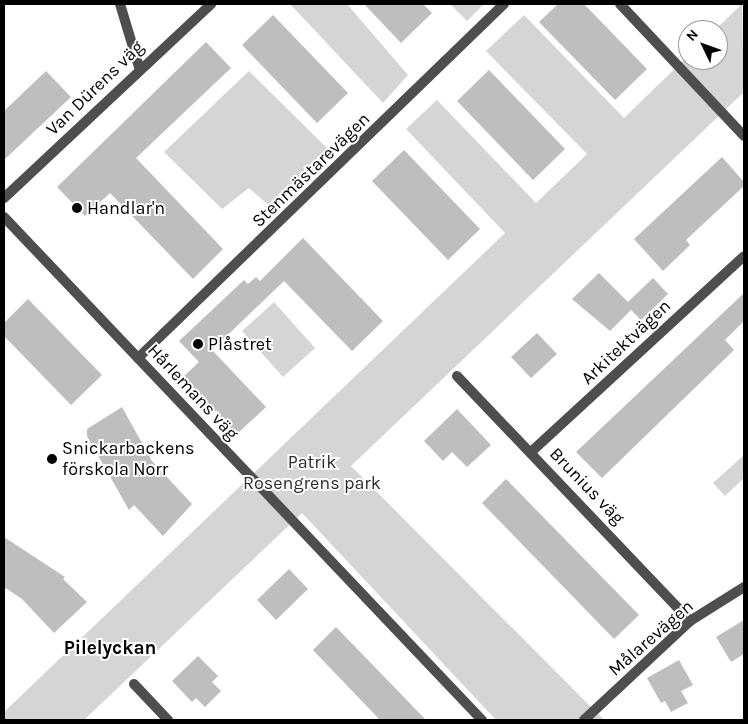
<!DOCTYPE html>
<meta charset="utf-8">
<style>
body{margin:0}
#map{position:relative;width:748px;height:724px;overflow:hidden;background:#fff;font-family:Karla,sans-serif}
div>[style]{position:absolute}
.green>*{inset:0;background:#d5d5d5}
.building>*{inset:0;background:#bebebe}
.minor>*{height:10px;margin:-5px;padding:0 5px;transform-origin:5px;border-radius:5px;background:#4e4e4e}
.dots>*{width:14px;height:14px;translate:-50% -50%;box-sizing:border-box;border:2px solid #fff;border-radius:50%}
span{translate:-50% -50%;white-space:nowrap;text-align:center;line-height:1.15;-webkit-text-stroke:4px #fff;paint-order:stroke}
.street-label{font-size:18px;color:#000}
.poi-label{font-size:18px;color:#000}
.left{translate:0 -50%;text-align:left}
.park-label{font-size:18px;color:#2c2c2c}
.neighbourhood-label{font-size:19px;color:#000;font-weight:700}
.frame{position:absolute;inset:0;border:5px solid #000;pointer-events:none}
.north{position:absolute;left:678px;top:20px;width:50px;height:50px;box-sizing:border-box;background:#fff;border:1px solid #999;border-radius:50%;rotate:312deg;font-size:14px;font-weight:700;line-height:20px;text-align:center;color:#000}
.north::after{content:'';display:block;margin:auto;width:18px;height:22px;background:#000;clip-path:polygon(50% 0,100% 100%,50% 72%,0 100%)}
</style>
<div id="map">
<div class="green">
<div style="clip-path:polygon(290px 4px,347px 4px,408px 75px,383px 103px)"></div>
<div style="clip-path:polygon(450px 4px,484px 4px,467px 21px)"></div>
<div style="clip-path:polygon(742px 4px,744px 92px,351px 466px,604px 720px,496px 720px,302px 513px,84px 720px,4px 720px,4px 712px,505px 233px,406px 129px,437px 100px,536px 203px,587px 154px,486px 51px,524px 15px,624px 118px,688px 56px,688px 60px,718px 60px,718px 30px,715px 30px)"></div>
<div style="clip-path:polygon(249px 71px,331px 152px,273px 209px,249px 188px,222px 209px,164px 152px)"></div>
<div style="clip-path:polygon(274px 302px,315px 348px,283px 377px,242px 331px)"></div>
<div style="clip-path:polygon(744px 455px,744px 478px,725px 496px,713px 483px)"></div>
</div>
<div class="building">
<div style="clip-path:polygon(364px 4px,423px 4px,432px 13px,401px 43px)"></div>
<div style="clip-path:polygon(558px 4px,584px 4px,647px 69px,615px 100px,539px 22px)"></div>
<div style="clip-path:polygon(273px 15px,348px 93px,317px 123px,242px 45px)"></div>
<div style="clip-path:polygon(206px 42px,231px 68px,136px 158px,223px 249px,193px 279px,110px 193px,85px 216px,57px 187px)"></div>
<div style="clip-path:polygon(489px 70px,565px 149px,533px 180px,457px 101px)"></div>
<div style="clip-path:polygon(46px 71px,71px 97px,4px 160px,4px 111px)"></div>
<div style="clip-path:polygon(404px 150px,480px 229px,448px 260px,372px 181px)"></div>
<div style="clip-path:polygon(722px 157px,744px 182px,744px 186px,686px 240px,690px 245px,663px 271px,634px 239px)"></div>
<div style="clip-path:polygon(303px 238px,383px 321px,352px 351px,284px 281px,212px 350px,266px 407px,237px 434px,183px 377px,199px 362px,179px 341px,244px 280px,248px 284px,256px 277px,260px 281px)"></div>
<div style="clip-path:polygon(599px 273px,628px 302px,653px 278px,668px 294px,641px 320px,631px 310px,610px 331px,572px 299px)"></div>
<div style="clip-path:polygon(744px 293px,744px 321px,725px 340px,734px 350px,602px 478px,576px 452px)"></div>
<div style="clip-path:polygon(28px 299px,102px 375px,71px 405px,4px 336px,4px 323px)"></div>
<div style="clip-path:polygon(537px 333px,557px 354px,531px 378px,511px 357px)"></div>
<div style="clip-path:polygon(122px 407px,152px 461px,192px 504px,163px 536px,134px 505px,129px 510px,87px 436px,87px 429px)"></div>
<div style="clip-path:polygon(457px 409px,491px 445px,467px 467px,452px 452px,443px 461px,424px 441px)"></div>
<div style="clip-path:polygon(506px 479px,639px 615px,614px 639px,482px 503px)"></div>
<div style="clip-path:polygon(4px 537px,65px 577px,63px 579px,87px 602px,54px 633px,22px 599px,4px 587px)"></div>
<div style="clip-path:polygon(289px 569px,308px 589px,276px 620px,257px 600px)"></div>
<div style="clip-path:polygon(744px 620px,744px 654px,731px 662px,716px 637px)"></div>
<div style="clip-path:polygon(336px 627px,397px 690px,426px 720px,380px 720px,333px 671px,313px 650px)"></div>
<div style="clip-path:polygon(198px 656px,218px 676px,212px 682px,221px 691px,205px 707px,196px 698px,192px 702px,172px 681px)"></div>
<div style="clip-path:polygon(679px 660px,693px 685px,681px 691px,688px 703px,671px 712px,665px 701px,661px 703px,647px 678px)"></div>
</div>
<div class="minor">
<div style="left:120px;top:4px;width:66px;rotate:73.2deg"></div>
<div style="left:620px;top:4px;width:181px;rotate:46.8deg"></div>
<div style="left:4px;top:198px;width:284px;rotate:-43.1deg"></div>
<div style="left:4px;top:217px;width:694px;rotate:46.46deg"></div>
<div style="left:138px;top:358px;width:509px;rotate:-44.05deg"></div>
<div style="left:457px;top:376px;width:338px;rotate:46.4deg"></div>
<div style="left:531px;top:452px;width:289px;rotate:-42.6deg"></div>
<div style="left:134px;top:684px;width:50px;rotate:46.6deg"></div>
<div style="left:584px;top:720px;width:145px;rotate:-43deg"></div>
<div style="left:690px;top:621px;width:64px;rotate:-32.2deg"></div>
</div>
<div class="dots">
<div style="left:77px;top:208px;background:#000"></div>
<div style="left:198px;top:344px;background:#000"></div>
<div style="left:52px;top:459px;background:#000"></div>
</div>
<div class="street-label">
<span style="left:95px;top:88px;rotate:-44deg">Van Dürens väg</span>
<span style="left:311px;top:170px;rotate:-44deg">Stenmästarevägen</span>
<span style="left:626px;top:342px;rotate:-43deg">Arkitektvägen</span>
<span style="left:193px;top:392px;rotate:47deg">Hårlemans väg</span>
<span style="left:587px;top:486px;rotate:46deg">Brunius väg</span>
<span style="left:651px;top:638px;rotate:-41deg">Målarevägen</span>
</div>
<div class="poi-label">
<span class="left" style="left:87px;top:208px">Handlar'n</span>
<span class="left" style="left:208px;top:344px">Plåstret</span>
<span class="left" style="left:62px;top:459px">Snickarbackens<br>förskola Norr</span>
</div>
<div class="park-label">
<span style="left:312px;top:473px">Patrik<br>Rosengrens park</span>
</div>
<div class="neighbourhood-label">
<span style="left:110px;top:649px">Pilelyckan</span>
</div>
<div class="frame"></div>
<div class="north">N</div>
</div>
